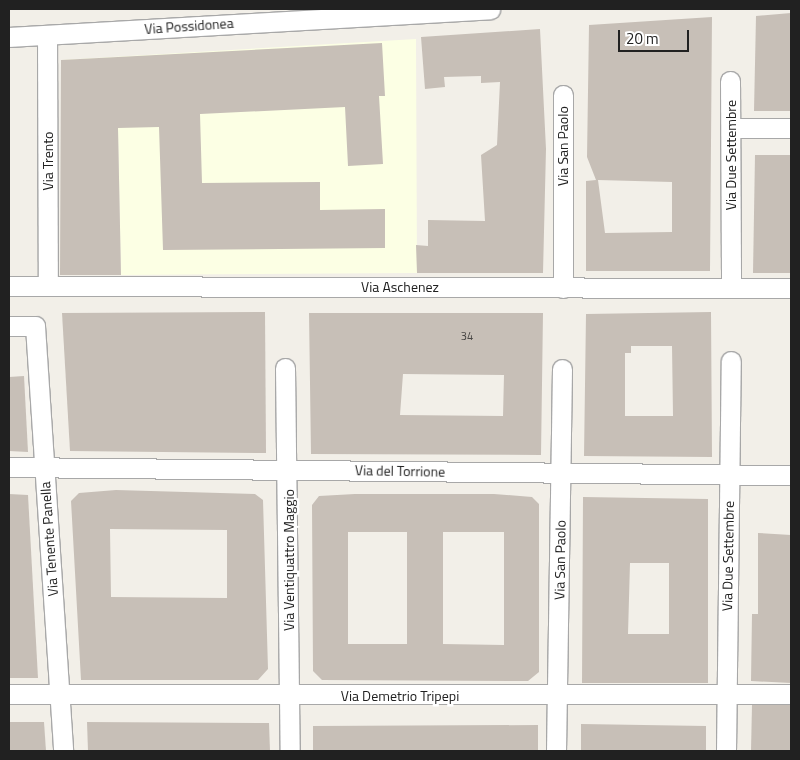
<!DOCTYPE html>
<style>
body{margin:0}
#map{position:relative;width:800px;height:760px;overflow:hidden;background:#f2efe8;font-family:"Titillium Web",sans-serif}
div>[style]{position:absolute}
.education>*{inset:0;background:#fcffe4}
.building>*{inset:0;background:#c7bfb7}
.roads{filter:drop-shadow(1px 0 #a8a8a8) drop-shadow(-1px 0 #a8a8a8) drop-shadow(0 1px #a8a8a8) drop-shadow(0 -1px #a8a8a8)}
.minor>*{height:19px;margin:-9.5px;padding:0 9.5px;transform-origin:9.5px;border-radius:9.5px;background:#fff}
span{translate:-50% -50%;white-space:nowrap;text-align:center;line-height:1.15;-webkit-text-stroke:5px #fff;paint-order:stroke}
.number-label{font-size:11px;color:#4a4846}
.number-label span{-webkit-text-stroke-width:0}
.street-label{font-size:14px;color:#212121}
.frame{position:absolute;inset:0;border:10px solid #212121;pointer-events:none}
.scale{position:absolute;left:618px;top:30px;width:71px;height:22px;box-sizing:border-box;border:2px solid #212121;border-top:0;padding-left:6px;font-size:15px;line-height:18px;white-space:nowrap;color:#212121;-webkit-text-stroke:4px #fff;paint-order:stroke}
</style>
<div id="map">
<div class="education">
<div style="clip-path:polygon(416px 39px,417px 273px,121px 275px,118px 129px,61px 129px,61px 60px)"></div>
</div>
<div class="building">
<div style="clip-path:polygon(791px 13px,791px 111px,754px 111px,756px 16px)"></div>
<div style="clip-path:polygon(evenodd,712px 17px,710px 271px,586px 271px,586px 181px,596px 180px,587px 157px,589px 25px,712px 17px,598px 180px,672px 182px,672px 232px,605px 233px,598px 180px)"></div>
<div style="clip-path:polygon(540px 29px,546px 149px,543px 273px,417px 273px,416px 245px,428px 246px,428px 220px,485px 221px,481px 155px,497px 145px,500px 82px,481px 83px,481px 76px,444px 77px,445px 87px,425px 89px,421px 37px)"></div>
<div style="clip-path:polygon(382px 43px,385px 96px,379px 96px,383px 164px,348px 166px,345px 107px,200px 114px,202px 183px,320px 182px,320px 210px,385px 209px,385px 248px,163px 250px,159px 127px,118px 128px,121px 275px,60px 275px,61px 60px)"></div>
<div style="clip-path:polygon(755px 155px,791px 155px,791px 273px,753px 273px)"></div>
<div style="clip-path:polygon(265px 312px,266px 453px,70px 451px,62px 313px)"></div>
<div style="clip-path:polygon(evenodd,711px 312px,712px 457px,584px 456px,586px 314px,711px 312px,631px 346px,672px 346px,673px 416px,625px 416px,625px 353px,631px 353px,631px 346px)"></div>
<div style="clip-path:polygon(evenodd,309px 313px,543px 313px,541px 455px,311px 454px,309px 313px,403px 374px,504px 375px,503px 416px,400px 415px,403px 374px)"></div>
<div style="clip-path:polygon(24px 376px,28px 452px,9px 451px,9px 377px)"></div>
<div style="clip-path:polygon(evenodd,116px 490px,255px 494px,263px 500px,268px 669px,258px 680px,81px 680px,71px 501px,79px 493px,116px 490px,110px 529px,227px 530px,227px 598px,111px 597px,110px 529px)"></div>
<div style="clip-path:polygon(9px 494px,28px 495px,38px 678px,9px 678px)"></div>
<div style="clip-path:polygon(evenodd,355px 494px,494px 494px,532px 497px,539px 504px,539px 672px,528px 681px,322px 680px,313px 671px,312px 505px,319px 496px,355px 494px,348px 532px,407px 532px,407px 644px,348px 644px,348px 532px,355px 494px,443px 532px,504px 532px,504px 645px,443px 644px,443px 532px)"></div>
<div style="clip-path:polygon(evenodd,583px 497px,708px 499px,708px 683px,582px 683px,583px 497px,630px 563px,669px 563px,669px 634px,628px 634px,630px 563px)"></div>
<div style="clip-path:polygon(758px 533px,791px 535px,791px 683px,751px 681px,752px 614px,758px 614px)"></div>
<div style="clip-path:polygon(752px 705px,791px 705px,791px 751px,751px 751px)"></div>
<div style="clip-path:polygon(9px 722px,44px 722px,46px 751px,9px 751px)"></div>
<div style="clip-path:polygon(87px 722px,269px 723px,270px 751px,88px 751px)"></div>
<div style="clip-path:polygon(581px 724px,706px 726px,706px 751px,581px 751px)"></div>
<div style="clip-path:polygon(538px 725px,538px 751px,313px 751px,313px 726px)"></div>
</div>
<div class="roads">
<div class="minor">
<div style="left:47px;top:35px;width:251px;rotate:89.8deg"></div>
<div style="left:9px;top:37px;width:482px;rotate:-3.3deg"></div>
<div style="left:730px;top:81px;width:207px;rotate:89.7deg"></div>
<div style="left:731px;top:128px;width:60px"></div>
<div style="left:9px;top:286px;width:782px;rotate:0.15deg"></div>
<div style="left:563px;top:288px;width:193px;rotate:-90deg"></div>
<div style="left:9px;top:326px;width:26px"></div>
<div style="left:35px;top:326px;width:426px;rotate:86.2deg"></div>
<div style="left:285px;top:368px;width:383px;rotate:89.3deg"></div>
<div style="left:9px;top:467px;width:782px;rotate:0.59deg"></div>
<div style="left:9px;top:694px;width:782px"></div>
<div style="left:556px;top:751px;width:382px;rotate:-89.1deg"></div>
<div style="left:726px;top:751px;width:390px;rotate:-89.3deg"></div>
</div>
</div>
<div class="number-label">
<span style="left:467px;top:336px">34</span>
</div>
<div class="street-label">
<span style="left:189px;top:26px;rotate:-4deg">Via Possidonea</span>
<span style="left:563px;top:146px;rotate:-90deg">Via San Paolo</span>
<span style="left:731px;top:155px;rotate:-90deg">Via Due Settembre</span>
<span style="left:48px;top:161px;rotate:-90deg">Via Trento</span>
<span style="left:400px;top:287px">Via Aschenez</span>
<span style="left:400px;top:471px;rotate:1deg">Via del Torrione</span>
<span style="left:49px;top:539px;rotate:-94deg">Via Tenente Panella</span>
<span style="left:728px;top:556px;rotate:-89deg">Via Due Settembre</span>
<span style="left:289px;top:560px;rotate:-90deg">Via Ventiquattro Maggio</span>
<span style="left:560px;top:560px;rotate:-89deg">Via San Paolo</span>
<span style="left:400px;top:696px">Via Demetrio Tripepi</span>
</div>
<div class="frame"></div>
<div class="scale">20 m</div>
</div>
